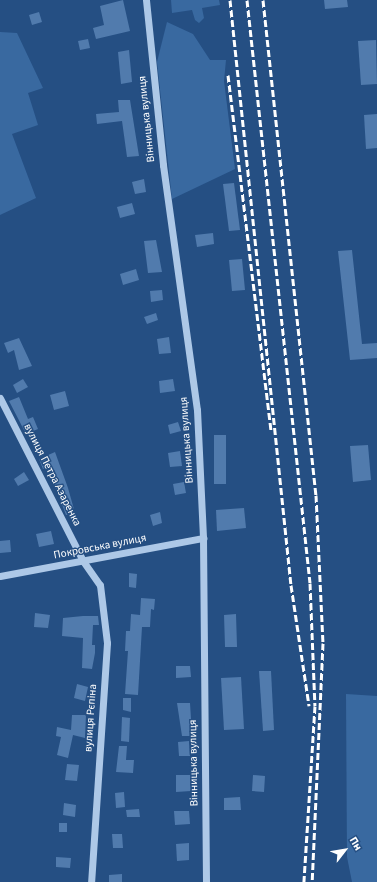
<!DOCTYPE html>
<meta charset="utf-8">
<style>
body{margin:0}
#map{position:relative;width:377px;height:882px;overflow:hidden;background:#254f83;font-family:"Source Sans 3",sans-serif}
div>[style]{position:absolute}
.green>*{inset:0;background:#3969a0}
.building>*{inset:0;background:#517bad}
.minor>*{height:7px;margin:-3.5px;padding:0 3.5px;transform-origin:3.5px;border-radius:3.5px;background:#adc8e7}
.rail>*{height:3px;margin-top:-1.5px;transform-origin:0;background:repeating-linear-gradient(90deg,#fff 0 7px,transparent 0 10px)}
span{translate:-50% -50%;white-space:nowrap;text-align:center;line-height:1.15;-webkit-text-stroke:3px #254f83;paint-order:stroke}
.street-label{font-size:11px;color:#fff}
.north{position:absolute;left:325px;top:830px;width:40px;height:40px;-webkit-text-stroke:3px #254f83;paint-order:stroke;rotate:59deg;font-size:11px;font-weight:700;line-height:16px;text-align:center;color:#fff}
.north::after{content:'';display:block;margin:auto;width:14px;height:18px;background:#fff;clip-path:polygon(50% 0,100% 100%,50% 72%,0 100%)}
</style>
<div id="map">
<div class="green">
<div style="clip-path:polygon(171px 0,219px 0,220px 5px,202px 8px,204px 18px,199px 23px,195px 20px,192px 10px,172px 13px)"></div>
<div style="clip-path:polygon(167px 22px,193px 34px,210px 60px,226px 60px,224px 81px,235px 169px,172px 199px,157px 62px)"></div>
<div style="clip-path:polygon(0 32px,17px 33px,43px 88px,28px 93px,38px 125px,12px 134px,36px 198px,0 215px)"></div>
<div style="clip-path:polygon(346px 694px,377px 696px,377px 882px,352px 882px,347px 857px)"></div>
</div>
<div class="building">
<div style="clip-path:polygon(123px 0,130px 31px,96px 39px,93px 28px,104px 25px,100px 6px)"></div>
<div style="clip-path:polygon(324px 0,347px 0,348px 7px,325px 9px)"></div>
<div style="clip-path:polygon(39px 12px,42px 22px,32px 25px,29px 15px)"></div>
<div style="clip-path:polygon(88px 39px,90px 48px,80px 50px,78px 41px)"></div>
<div style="clip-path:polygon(376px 40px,377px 84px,361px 85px,358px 41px)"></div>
<div style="clip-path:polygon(129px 50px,132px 82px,121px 84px,118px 52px)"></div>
<div style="clip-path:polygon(118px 100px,130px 100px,139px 156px,127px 157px,122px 121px,97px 124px,96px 114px,119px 112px)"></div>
<div style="clip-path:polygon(377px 114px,377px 148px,366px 149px,364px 115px)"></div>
<div style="clip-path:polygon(144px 179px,146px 192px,135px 194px,132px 182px)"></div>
<div style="clip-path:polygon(234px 183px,240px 230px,229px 231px,223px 184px)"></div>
<div style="clip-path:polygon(132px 203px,135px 214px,120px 218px,117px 207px)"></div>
<div style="clip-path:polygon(213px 233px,214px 244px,197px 247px,195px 235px)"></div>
<div style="clip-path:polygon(156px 240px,162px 272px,148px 273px,144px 241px)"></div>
<div style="clip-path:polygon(352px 250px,362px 344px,377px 343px,377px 358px,350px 360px,338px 251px)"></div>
<div style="clip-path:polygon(242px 259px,245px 290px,232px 291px,229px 260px)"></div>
<div style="clip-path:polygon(136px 269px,139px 280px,123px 285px,120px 274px)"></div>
<div style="clip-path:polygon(162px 290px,163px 300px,151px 302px,150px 291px)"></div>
<div style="clip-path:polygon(156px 313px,158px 320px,147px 324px,144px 317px)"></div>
<div style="clip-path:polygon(169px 337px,171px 353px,159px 354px,157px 339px)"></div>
<div style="clip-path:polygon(19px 338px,32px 366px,19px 370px,14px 350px,8px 353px,4px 343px)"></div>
<div style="clip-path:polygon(23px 379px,28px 387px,17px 393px,13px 385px)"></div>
<div style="clip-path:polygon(173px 379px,175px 391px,160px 393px,159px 381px)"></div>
<div style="clip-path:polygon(65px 391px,69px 406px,54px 410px,50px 395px)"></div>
<div style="clip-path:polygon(19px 397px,28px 419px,33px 417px,38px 429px,26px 434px,9px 401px)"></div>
<div style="clip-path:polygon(178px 422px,181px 431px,170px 434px,168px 425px)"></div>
<div style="clip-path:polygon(214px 435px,226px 435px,226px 484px,214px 484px)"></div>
<div style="clip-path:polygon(368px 445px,371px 480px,353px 482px,350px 446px)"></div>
<div style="clip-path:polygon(180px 451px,182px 466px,170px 467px,168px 453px)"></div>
<div style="clip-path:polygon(55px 452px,68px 488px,75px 513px,66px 515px,48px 467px,43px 469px,39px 459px)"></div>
<div style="clip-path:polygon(24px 472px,29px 480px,18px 486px,14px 479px)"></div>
<div style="clip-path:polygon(184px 482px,186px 493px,175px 495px,173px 484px)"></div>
<div style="clip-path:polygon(244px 508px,246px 528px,217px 531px,216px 510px)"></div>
<div style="clip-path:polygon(160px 512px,162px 523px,153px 526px,150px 515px)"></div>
<div style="clip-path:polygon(51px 531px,54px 544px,39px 547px,36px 534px)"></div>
<div style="clip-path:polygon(10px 540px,11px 552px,0 553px,0 541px)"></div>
<div style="clip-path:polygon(129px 573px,137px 574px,136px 588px,129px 587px)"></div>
<div style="clip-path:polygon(141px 598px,155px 599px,154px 610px,151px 609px,150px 627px,142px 627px,138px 695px,125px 694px,128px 651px,125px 651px,126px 631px,130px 631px,131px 614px,140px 615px)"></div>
<div style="clip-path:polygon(35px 613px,50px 615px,48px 628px,34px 627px)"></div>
<div style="clip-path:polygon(236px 614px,237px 647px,225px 647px,224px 615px)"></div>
<div style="clip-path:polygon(83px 616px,98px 616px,99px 625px,93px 625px,92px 645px,95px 645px,95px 653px,92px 669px,82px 668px,83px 638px,62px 636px,63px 618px)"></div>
<div style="clip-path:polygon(176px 666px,190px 666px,191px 677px,176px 678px)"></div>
<div style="clip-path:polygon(259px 671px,271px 671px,274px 730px,263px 731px)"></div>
<div style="clip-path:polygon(241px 677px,244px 729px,224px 730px,221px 678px)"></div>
<div style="clip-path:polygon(77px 684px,88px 687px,85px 701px,74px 698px)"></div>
<div style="clip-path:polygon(123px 698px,131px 698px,131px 712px,123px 710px)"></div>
<div style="clip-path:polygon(177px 703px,190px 703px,192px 736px,182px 736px)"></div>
<div style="clip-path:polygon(72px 715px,86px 715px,85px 738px,73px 735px,68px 758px,57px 755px,61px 737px,56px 736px,57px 727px,71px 730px)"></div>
<div style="clip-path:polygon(122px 717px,130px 718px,129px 742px,121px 741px)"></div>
<div style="clip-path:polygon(189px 741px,190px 756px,179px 756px,178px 742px)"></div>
<div style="clip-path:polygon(119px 746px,127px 746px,126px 760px,134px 760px,133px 773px,116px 772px)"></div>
<div style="clip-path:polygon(67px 764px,79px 765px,77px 781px,65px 780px)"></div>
<div style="clip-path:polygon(176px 775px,191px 775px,191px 791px,176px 792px)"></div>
<div style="clip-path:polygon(253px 775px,265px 776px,264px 792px,252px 791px)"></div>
<div style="clip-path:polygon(124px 792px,125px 807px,116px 808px,115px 793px)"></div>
<div style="clip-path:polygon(240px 797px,241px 810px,224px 810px,224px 798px)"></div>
<div style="clip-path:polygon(64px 803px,76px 805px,75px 817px,63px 815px)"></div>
<div style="clip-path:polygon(139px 809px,140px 817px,127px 817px,126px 810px)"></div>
<div style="clip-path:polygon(174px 811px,189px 811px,190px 824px,175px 825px)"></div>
<div style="clip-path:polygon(59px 823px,67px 823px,67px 832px,59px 832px)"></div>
<div style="clip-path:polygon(112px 834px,122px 834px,123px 848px,113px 848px)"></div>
<div style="clip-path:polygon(189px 843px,189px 860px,177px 861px,176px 844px)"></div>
<div style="clip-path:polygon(56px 857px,71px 858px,70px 868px,56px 867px)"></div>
<div style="clip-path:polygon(122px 874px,122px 882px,109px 882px,109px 875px)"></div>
</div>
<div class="minor">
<div style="left:146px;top:0;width:166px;rotate:84.1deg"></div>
<div style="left:163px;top:165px;width:247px;rotate:82.1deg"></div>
<div style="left:197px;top:410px;width:128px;rotate:87.3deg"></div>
<div style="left:203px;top:538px;width:344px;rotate:89.5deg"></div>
<div style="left:0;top:398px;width:183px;rotate:63deg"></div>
<div style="left:83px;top:561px;width:29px;rotate:55deg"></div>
<div style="left:100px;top:585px;width:58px;rotate:83.1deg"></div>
<div style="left:107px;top:643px;width:240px;rotate:93.8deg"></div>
<div style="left:0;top:576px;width:207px;rotate:-10.6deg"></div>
</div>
<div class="rail">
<div style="left:230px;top:0;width:588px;rotate:84.05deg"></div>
<div style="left:291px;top:585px;width:122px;rotate:81.5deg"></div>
<div style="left:247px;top:0;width:586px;rotate:83.83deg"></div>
<div style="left:310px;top:583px;width:123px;rotate:87.7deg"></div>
<div style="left:315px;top:706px;width:176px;rotate:93.6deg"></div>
<div style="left:263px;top:0;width:498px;rotate:83.9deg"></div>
<div style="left:316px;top:495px;width:148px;rotate:87.3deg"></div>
<div style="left:323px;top:643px;width:239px;rotate:92.6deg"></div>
<div style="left:228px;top:75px;width:358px;rotate:83.1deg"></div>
</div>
<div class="street-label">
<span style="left:147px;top:119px;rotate:-96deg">Вінницька вулиця</span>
<span style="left:187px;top:440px;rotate:-94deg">Вінницька вулиця</span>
<span style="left:52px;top:475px;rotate:63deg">вулиця Петра Азаренка</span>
<span style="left:100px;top:547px;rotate:-11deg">Покровська вулиця</span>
<span style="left:91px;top:718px;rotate:-86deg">вулиця Рєпіна</span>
<span style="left:194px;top:763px;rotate:-91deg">Вінницька вулиця</span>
</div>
<div class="north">Пн</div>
</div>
